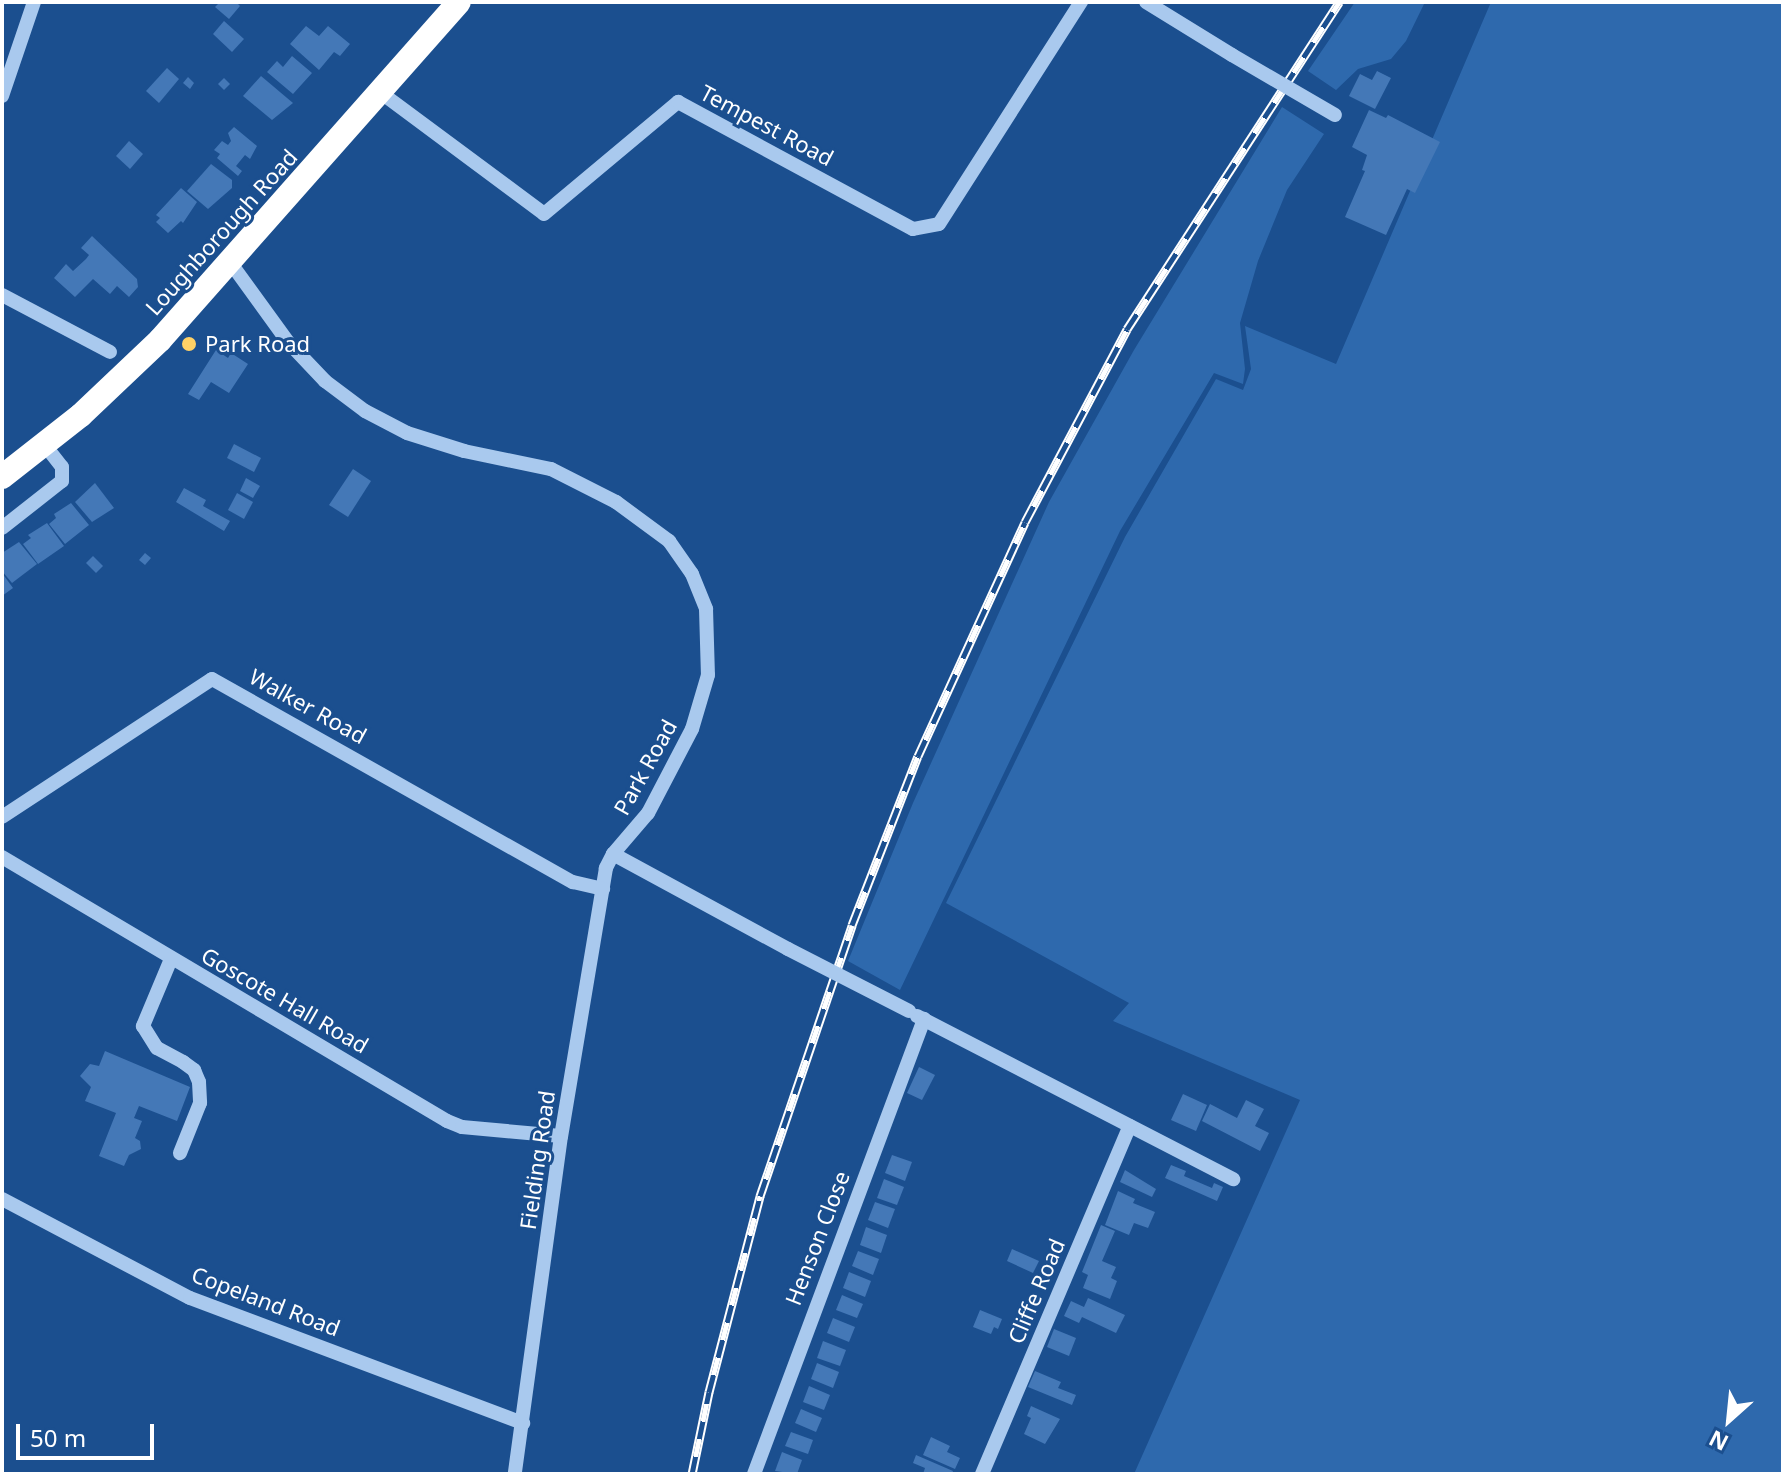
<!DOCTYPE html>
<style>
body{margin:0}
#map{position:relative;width:1785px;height:1476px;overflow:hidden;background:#1b4f8f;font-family:"Noto Sans",sans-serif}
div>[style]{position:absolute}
.green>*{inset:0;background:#2e69ad}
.building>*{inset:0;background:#4478b7}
.minor>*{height:14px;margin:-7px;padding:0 7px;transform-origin:7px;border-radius:7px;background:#a9c9ee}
.highway>*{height:24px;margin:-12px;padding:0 12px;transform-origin:12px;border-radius:12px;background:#fff}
.rail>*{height:9px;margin-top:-4.5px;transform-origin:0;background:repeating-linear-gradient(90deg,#1b4f8f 0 18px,#fff 0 36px);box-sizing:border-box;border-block:2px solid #fff}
.minor-bridge>*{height:14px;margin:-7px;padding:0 7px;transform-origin:7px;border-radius:7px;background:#a9c9ee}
.dots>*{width:22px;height:22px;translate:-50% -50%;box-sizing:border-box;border:4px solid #1b4f8f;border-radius:50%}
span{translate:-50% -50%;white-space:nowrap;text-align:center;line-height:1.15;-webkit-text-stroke:6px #1b4f8f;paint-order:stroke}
.street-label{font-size:22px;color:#fff}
.poi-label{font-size:22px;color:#fff}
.left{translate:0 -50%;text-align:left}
.frame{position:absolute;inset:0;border:4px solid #fff;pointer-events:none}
.north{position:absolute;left:1689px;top:1380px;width:80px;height:80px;-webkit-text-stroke:6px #1b4f8f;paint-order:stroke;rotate:207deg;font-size:22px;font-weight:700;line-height:32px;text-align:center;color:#fff}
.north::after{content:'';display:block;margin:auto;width:28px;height:36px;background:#fff;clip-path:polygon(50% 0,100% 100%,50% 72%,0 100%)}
.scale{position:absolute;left:16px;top:1424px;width:138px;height:36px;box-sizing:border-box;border:4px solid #fff;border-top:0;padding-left:10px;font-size:24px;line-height:28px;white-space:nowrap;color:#fff;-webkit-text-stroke:6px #1b4f8f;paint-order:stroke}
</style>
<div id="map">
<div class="green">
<div style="clip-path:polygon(1355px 2px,1425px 2px,1406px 41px,1391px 59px,1358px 69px,1336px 90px,1308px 71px)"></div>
<div style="clip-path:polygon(1491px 2px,1783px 2px,1783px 1474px,1134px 1474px,1300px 1100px,1113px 1021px,1129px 1003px,946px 903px,1125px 537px,1216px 379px,1243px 390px,1251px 369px,1245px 326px,1336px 364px)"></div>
<div style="clip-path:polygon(1282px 107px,1324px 134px,1287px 190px,1258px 261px,1240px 323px,1245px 369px,1243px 384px,1214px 373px,1120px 531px,900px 990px,848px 961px,913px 803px,1049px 502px,1134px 350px)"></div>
</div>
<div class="building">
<div style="clip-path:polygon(220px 2px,236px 2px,240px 6px,229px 19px,215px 7px)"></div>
<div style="clip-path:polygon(224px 21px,244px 39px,232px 52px,213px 34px)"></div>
<div style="clip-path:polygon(306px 26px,319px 36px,328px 26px,350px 44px,340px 56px,334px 52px,319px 70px,290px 44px)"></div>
<div style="clip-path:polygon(292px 56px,312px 73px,293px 94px,267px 72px,277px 61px,283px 67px)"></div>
<div style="clip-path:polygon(167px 68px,179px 79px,159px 103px,146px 91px)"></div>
<div style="clip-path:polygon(1377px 71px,1391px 78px,1375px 109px,1349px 96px,1360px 74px,1372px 80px)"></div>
<div style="clip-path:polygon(261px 76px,293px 103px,272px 120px,243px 96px)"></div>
<div style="clip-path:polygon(188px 77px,194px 83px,190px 89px,183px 83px)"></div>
<div style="clip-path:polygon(224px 78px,230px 84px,224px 90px,218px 84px)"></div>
<div style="clip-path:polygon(1369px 110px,1386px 118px,1388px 115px,1440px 142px,1415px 193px,1407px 189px,1386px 235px,1345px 217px,1365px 171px,1362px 170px,1367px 155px,1352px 147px)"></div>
<div style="clip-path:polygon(234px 127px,257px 146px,250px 159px,245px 155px,236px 166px,242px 171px,238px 176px,217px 158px,220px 154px,214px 150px,222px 141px,228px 145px,231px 141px,228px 133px)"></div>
<div style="clip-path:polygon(129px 141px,143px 154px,130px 169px,116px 156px)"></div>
<div style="clip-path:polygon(211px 164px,232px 180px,232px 188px,208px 209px,187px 191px)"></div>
<div style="clip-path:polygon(181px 188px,197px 202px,183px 223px,181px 221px,168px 233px,156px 222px,160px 218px,156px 215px)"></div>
<div style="clip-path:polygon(92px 236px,137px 279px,138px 287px,129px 297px,117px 286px,110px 294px,93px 279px,75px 297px,54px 278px,66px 264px,73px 271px,86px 259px,89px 255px,81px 248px)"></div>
<div style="clip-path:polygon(216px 350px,228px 358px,231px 353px,248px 364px,229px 393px,211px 382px,199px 400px,188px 394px)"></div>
<div style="clip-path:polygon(234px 444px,261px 458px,254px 472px,227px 458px)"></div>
<div style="clip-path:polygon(353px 469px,371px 481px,348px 517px,329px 505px)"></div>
<div style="clip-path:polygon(246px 478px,260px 486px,253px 498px,240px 491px)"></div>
<div style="clip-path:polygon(95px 483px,114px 508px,92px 522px,75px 502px)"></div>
<div style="clip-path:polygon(184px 488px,206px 500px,203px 506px,230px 521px,224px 531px,176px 502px)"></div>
<div style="clip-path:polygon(237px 493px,253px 502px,244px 519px,228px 510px)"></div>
<div style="clip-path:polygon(71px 503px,89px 525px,65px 544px,49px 524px,56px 518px,54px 514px)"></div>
<div style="clip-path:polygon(47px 523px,64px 546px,38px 564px,23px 544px,31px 538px,28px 535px)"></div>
<div style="clip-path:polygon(19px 542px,37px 564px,12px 583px,2px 571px,2px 553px)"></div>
<div style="clip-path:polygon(145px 553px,151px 558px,145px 565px,139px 560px)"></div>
<div style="clip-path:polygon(93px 556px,103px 566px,96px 573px,86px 563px)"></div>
<div style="clip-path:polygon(2px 573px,13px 588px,2px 596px)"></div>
<div style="clip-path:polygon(105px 1051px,190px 1087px,177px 1121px,139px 1106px,134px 1118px,142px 1121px,135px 1138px,140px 1141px,141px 1149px,129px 1155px,124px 1166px,99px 1156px,116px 1113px,85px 1101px,91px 1087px,80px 1076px,90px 1064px,99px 1066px)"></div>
<div style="clip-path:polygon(919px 1067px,935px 1075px,922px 1100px,907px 1093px)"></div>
<div style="clip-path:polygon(1183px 1094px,1207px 1105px,1196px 1131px,1171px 1120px)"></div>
<div style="clip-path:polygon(1246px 1100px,1264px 1109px,1255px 1126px,1269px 1133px,1260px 1151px,1202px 1121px,1210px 1104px,1237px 1118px)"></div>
<div style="clip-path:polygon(892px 1155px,912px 1162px,905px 1181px,885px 1173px)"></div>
<div style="clip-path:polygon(1171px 1165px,1186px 1171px,1184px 1176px,1212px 1188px,1214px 1183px,1223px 1187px,1217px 1201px,1165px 1178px)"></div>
<div style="clip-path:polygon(1125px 1170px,1156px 1189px,1152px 1197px,1120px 1182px)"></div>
<div style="clip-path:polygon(884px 1179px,904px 1187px,897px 1205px,877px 1198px)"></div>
<div style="clip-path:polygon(1118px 1191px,1135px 1199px,1133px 1203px,1155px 1212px,1148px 1228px,1134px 1223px,1129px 1235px,1105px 1225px)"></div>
<div style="clip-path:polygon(875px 1202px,895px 1209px,888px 1228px,868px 1220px)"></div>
<div style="clip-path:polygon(1101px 1225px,1115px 1231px,1102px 1261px,1116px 1267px,1111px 1278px,1117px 1281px,1110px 1299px,1083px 1288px,1088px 1275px,1082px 1272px)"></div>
<div style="clip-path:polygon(866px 1227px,887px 1235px,881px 1253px,860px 1245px)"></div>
<div style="clip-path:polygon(1012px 1249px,1039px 1261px,1033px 1273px,1007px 1261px)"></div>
<div style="clip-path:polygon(858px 1251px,879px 1259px,873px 1275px,852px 1266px)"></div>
<div style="clip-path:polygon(849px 1272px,871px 1281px,865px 1297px,843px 1288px)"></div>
<div style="clip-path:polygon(842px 1295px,863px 1304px,857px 1318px,836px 1310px)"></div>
<div style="clip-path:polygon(1088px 1298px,1125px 1315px,1116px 1333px,1082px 1317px,1079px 1323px,1064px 1316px,1071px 1301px,1084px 1307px)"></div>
<div style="clip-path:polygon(980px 1310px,1002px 1319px,998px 1329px,994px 1327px,991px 1334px,973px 1327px)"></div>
<div style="clip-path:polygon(833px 1318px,855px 1327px,849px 1342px,827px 1333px)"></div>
<div style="clip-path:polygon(1054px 1329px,1076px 1338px,1069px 1356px,1047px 1347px)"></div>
<div style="clip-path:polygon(823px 1341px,846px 1350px,840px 1366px,817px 1358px)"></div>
<div style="clip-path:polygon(817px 1363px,839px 1372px,833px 1388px,811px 1379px)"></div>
<div style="clip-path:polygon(1035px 1371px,1061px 1382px,1058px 1388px,1076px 1395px,1072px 1405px,1028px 1387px)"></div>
<div style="clip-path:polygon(809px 1386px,830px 1395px,824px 1410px,803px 1402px)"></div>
<div style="clip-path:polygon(1031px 1406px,1060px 1419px,1045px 1444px,1024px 1434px,1031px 1418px,1027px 1416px)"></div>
<div style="clip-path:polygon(801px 1409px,822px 1418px,816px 1432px,795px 1423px)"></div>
<div style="clip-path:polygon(791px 1432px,813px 1440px,808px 1454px,785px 1446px)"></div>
<div style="clip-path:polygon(931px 1437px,950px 1446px,947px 1452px,960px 1458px,955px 1469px,923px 1455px)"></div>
<div style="clip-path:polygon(782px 1452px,802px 1460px,797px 1474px,775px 1471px)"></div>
<div style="clip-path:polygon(916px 1455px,953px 1471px,952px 1474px,923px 1474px,925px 1468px,913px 1463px)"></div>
</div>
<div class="minor">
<div style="left:1146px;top:2px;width:101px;rotate:31.6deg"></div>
<div style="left:380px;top:92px;width:204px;rotate:36.6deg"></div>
<div style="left:544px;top:214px;width:175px;rotate:-39.9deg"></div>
<div style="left:678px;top:102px;width:267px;rotate:28.4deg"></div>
<div style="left:913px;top:229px;width:26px;rotate:-11deg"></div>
<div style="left:939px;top:224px;width:264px;rotate:-57.4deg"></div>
<div style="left:2px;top:96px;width:99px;rotate:-71.2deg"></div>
<div style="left:230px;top:262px;width:99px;rotate:54.1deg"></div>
<div style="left:288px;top:342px;width:54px;rotate:46.5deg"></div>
<div style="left:325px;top:381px;width:50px;rotate:36.9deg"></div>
<div style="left:365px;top:411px;width:47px;rotate:27.6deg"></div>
<div style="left:407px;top:433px;width:60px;rotate:17.5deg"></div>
<div style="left:464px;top:451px;width:89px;rotate:11.7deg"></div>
<div style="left:551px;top:469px;width:73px;rotate:26.9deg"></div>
<div style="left:616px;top:502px;width:66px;rotate:36.3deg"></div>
<div style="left:669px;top:541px;width:40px;rotate:55.1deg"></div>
<div style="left:692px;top:574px;width:38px;rotate:68deg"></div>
<div style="left:706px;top:609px;width:66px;rotate:88.3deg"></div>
<div style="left:708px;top:675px;width:56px;rotate:106.5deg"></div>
<div style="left:692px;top:729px;width:95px;rotate:117.6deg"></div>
<div style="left:648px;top:813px;width:54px;rotate:130.5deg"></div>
<div style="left:613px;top:854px;width:16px;rotate:117deg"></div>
<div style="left:606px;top:868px;width:272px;rotate:99.5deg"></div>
<div style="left:561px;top:1136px;width:341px;rotate:97.8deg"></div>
<div style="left:2px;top:295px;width:122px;rotate:27.8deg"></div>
<div style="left:2px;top:528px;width:76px;rotate:-38.1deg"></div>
<div style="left:62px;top:481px;width:14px;rotate:-90deg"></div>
<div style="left:62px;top:467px;width:28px;rotate:-128deg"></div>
<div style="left:2px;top:817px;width:251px;rotate:-33.3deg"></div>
<div style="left:212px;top:679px;width:414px;rotate:29.4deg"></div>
<div style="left:573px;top:882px;width:31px;rotate:13deg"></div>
<div style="left:613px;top:854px;width:199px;rotate:28.5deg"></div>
<div style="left:2px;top:857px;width:517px;rotate:30.68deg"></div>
<div style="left:447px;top:1121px;width:16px;rotate:22deg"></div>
<div style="left:462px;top:1127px;width:99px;rotate:5.2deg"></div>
<div style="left:171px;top:959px;width:73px;rotate:112.7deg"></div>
<div style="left:143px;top:1026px;width:26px;rotate:58deg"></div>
<div style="left:157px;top:1048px;width:30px;rotate:28deg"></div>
<div style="left:183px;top:1062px;width:14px;rotate:36deg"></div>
<div style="left:194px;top:1070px;width:13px;rotate:67deg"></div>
<div style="left:199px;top:1082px;width:21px;rotate:87deg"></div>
<div style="left:200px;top:1103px;width:54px;rotate:111.8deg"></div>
<div style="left:917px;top:1016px;width:356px;rotate:27.3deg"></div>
<div style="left:2px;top:1199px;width:212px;rotate:27.8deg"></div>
<div style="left:190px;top:1298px;width:356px;rotate:20.6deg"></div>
<div style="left:754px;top:1474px;width:486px;rotate:-69.5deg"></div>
<div style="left:982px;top:1474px;width:378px;rotate:-67deg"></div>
</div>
<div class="highway">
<div style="left:2px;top:477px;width:100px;rotate:-38.1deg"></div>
<div style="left:81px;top:415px;width:109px;rotate:-43.5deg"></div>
<div style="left:160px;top:340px;width:451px;rotate:-48.5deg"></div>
</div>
<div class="rail">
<div style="left:692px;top:1474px;width:84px;rotate:-78.3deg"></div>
<div style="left:709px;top:1392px;width:203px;rotate:-75.4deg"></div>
<div style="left:760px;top:1196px;width:286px;rotate:-71.2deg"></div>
<div style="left:852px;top:925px;width:181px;rotate:-68.7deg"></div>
<div style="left:918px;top:756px;width:257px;rotate:-65.4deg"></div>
<div style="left:1025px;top:522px;width:218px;rotate:-62.1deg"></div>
<div style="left:1127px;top:329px;width:390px;rotate:-57deg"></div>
</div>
<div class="minor-bridge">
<div style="left:1232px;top:55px;width:119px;rotate:30.2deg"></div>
<div style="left:788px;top:949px;width:136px;rotate:27.1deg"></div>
</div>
<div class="dots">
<div style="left:189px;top:344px;background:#ffd166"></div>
</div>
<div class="street-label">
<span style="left:767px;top:125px;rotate:28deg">Tempest Road</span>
<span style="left:221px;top:232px;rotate:-48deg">Loughborough Road</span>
<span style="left:308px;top:706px;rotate:29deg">Walker Road</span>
<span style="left:645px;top:767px;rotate:-61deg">Park Road</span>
<span style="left:285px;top:1000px;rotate:30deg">Goscote Hall Road</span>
<span style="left:537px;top:1160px;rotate:-82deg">Fielding Road</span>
<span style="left:817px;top:1238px;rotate:-69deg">Henson Close</span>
<span style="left:1036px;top:1291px;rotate:-67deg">Cliffe Road</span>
<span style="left:266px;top:1301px;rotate:21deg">Copeland Road</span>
</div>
<div class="poi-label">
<span class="left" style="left:205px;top:344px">Park Road</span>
</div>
<div class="frame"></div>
<div class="north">N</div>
<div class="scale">50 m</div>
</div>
